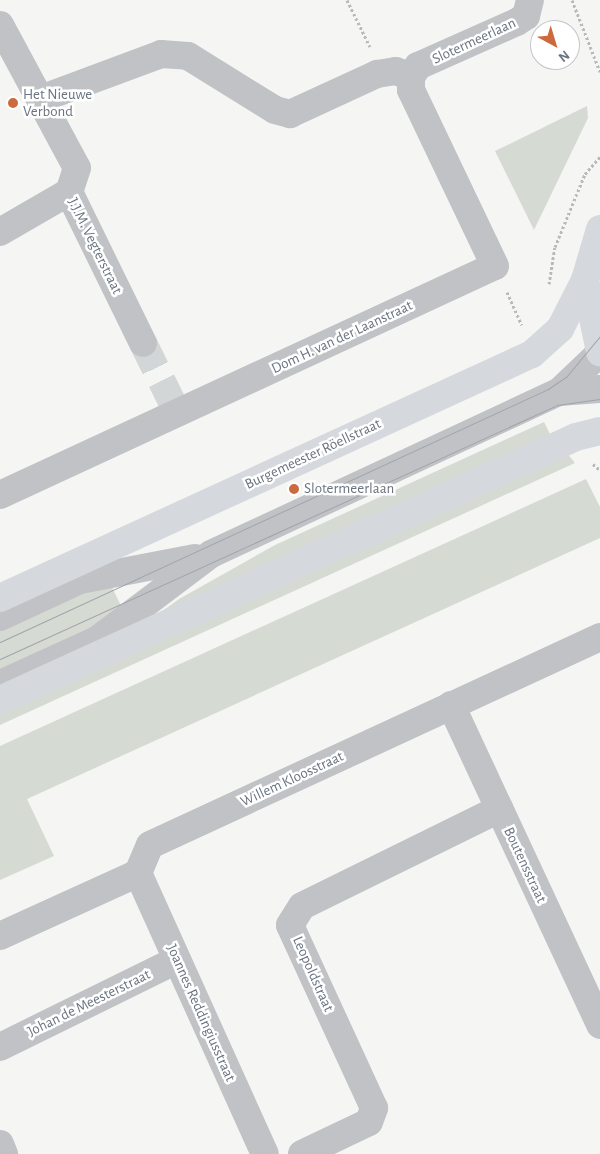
<!DOCTYPE html>
<meta charset="utf-8">
<style>
body{margin:0}
#map{position:relative;width:600px;height:1154px;overflow:hidden;background:#f5f6f3;font-family:"Alegreya Sans",sans-serif}
div>[style]{position:absolute}
.green>*{inset:0;background:#d5dad3}
.minor-tunnel>*{height:28px;margin-top:-14px;transform-origin:0;background:repeating-linear-gradient(90deg,#d2d6d6 0 28px,transparent 0 42px)}
.path>*{height:3px;margin-top:-1.5px;transform-origin:0;background:repeating-linear-gradient(90deg,#b7babc 0 2.5px,transparent 0 5px)}
.minor>*{height:28px;margin:-14px;padding:0 14px;transform-origin:14px;border-radius:14px;background:#c0c2c6}
.major>*{height:28px;margin:-14px;padding:0 14px;transform-origin:14px;border-radius:14px;background:#d5d8dc}
.tram>*{height:1px;margin:-0.5px;padding:0 0.5px;transform-origin:0.5px;border-radius:0.5px;background:#a0a4a9}
.dots>*{width:14px;height:14px;translate:-50% -50%;box-sizing:border-box;border:2px solid #fff;border-radius:50%}
span{translate:-50% -50%;white-space:nowrap;text-align:center;line-height:1.15;-webkit-text-stroke:5px #fff;paint-order:stroke}
.street-label{font-size:15px;color:#697480}
.poi-label{font-size:15px;color:#697480}
.left{translate:0 -50%;text-align:left}
.north{position:absolute;left:530px;top:20px;width:50px;height:50px;box-sizing:border-box;background:#fff;border:1px solid #c3c7cc;border-radius:50%;rotate:141deg;font-size:14px;font-weight:700;line-height:20px;text-align:center;color:#697480}
.north::after{content:'';display:block;margin:auto;width:18px;height:22px;background:#cc6a3d;clip-path:polygon(50% 0,100% 100%,50% 72%,0 100%)}
</style>
<div id="map">
<div class="green">
<div style="clip-path:polygon(587px 106px,588px 118px,534px 230px,495px 151px)"></div>
<div style="clip-path:polygon(544px 422px,552px 438px,135px 631px,179px 599px,275px 545px)"></div>
<div style="clip-path:polygon(567px 453px,575px 463px,0 725px,0 710px)"></div>
<div style="clip-path:polygon(586px 479px,600px 507px,600px 538px,27px 799px,54px 856px,0 880px,0 746px)"></div>
<div style="clip-path:polygon(111px 585px,123px 610px,85px 634px,0 673px,0 627px,51px 604px)"></div>
</div>
<div class="minor-tunnel">
<div style="left:143px;top:343px;width:79px;rotate:63.8deg"></div>
</div>
<div class="path">
<div style="left:347px;top:0;width:52px;rotate:63.9deg"></div>
<div style="left:572px;top:0;width:77px;rotate:68.7deg"></div>
<div style="left:549px;top:284px;width:37px;rotate:-81deg"></div>
<div style="left:555px;top:247px;width:79px;rotate:-67.7deg"></div>
<div style="left:585px;top:174px;width:23px;rotate:-49deg"></div>
<div style="left:507px;top:292px;width:36px;rotate:66deg"></div>
<div style="left:593px;top:464px;width:9px;rotate:41deg"></div>
</div>
<div class="minor">
<div style="left:0;top:25px;width:162px;rotate:61.7deg"></div>
<div style="left:77px;top:168px;width:25px;rotate:108deg"></div>
<div style="left:411px;top:77px;width:13px;rotate:-58deg"></div>
<div style="left:418px;top:66px;width:108px;rotate:-24deg"></div>
<div style="left:517px;top:22px;width:11px;rotate:-34deg"></div>
<div style="left:526px;top:16px;width:16px;rotate:-76deg"></div>
<div style="left:43px;top:98px;width:126px;rotate:-20.4deg"></div>
<div style="left:161px;top:54px;width:27px;rotate:4deg"></div>
<div style="left:188px;top:56px;width:102px;rotate:31.8deg"></div>
<div style="left:275px;top:110px;width:16px;rotate:15deg"></div>
<div style="left:290px;top:114px;width:96px;rotate:-24.7deg"></div>
<div style="left:377px;top:74px;width:19px;rotate:-9deg"></div>
<div style="left:396px;top:71px;width:16px;rotate:22deg"></div>
<div style="left:0;top:232px;width:80px;rotate:-30.1deg"></div>
<div style="left:69px;top:192px;width:168px;rotate:63.9deg"></div>
<div style="left:559px;top:392px;width:41px;rotate:-4.2deg"></div>
<div style="left:0;top:495px;width:545px;rotate:-24.83deg"></div>
<div style="left:495px;top:266px;width:195px;rotate:-115.5deg"></div>
<div style="left:411px;top:90px;width:13px;rotate:-90deg"></div>
<div style="left:0;top:617px;width:88px;rotate:-24.8deg"></div>
<div style="left:80px;top:580px;width:117px;rotate:-10.8deg"></div>
<div style="left:0;top:684px;width:107px;rotate:-24.4deg"></div>
<div style="left:97px;top:640px;width:143px;rotate:-37deg"></div>
<div style="left:211px;top:554px;width:384px;rotate:-25deg"></div>
<div style="left:559px;top:392px;width:57px;rotate:-43.6deg"></div>
<div style="left:451px;top:705px;width:353px;rotate:65deg"></div>
<div style="left:138px;top:873px;width:308px;rotate:65.7deg"></div>
<div style="left:0;top:936px;width:152px;rotate:-24.5deg"></div>
<div style="left:138px;top:873px;width:30px;rotate:-67deg"></div>
<div style="left:150px;top:845px;width:496px;rotate:-24.8deg"></div>
<div style="left:0;top:1047px;width:197px;rotate:-26.2deg"></div>
<div style="left:0;top:1144px;width:11px;rotate:68deg"></div>
<div style="left:302px;top:1154px;width:74px;rotate:-25.5deg"></div>
<div style="left:369px;top:1122px;width:15px;rotate:-70deg"></div>
<div style="left:374px;top:1108px;width:201px;rotate:-114.7deg"></div>
<div style="left:290px;top:925px;width:22px;rotate:-58deg"></div>
<div style="left:302px;top:906px;width:220px;rotate:-26.2deg"></div>
</div>
<div class="major">
<div style="left:600px;top:229px;width:53px;rotate:106.4deg"></div>
<div style="left:585px;top:280px;width:74px;rotate:78.2deg"></div>
<div style="left:0;top:598px;width:585px;rotate:-24.64deg"></div>
<div style="left:532px;top:354px;width:38px;rotate:-42deg"></div>
<div style="left:560px;top:329px;width:55px;rotate:-63deg"></div>
<div style="left:0;top:700px;width:633px;rotate:-24.54deg"></div>
<div style="left:576px;top:437px;width:25px;rotate:-14deg"></div>
</div>
<div class="tram">
<div style="left:0;top:642px;width:604px;rotate:-24.78deg"></div>
<div style="left:548px;top:389px;width:22px;rotate:-34deg"></div>
<div style="left:566px;top:377px;width:53px;rotate:-50.3deg"></div>
<div style="left:0;top:659px;width:612px;rotate:-24.51deg"></div>
<div style="left:557px;top:405px;width:43px;rotate:-7.9deg"></div>
</div>
<div class="dots">
<div style="left:13px;top:103px;background:#cc6a3d"></div>
<div style="left:294px;top:489px;background:#cc6a3d"></div>
</div>
<div class="street-label">
<span style="left:474px;top:41px;rotate:-25deg">Slotermeerlaan</span>
<span style="left:95px;top:246px;rotate:64deg">J.J.M. Vegterstraat</span>
<span style="left:342px;top:337px;rotate:-25deg">Dom H. van der Laanstraat</span>
<span style="left:313px;top:454px;rotate:-25deg">Burgemeester Röellstraat</span>
<span style="left:292px;top:779px;rotate:-25deg">Willem Kloosstraat</span>
<span style="left:525px;top:865px;rotate:65deg">Boutensstraat</span>
<span style="left:313px;top:974px;rotate:66deg">Leopoldstraat</span>
<span style="left:89px;top:1003px;rotate:-26deg">Johan de Meesterstraat</span>
<span style="left:201px;top:1013px;rotate:66deg">Joannes Reddingiusstraat</span>
</div>
<div class="poi-label">
<span class="left" style="left:23px;top:103px">Het Nieuwe<br>Verbond</span>
<span class="left" style="left:304px;top:489px">Slotermeerlaan</span>
</div>
<div class="north">N</div>
</div>
